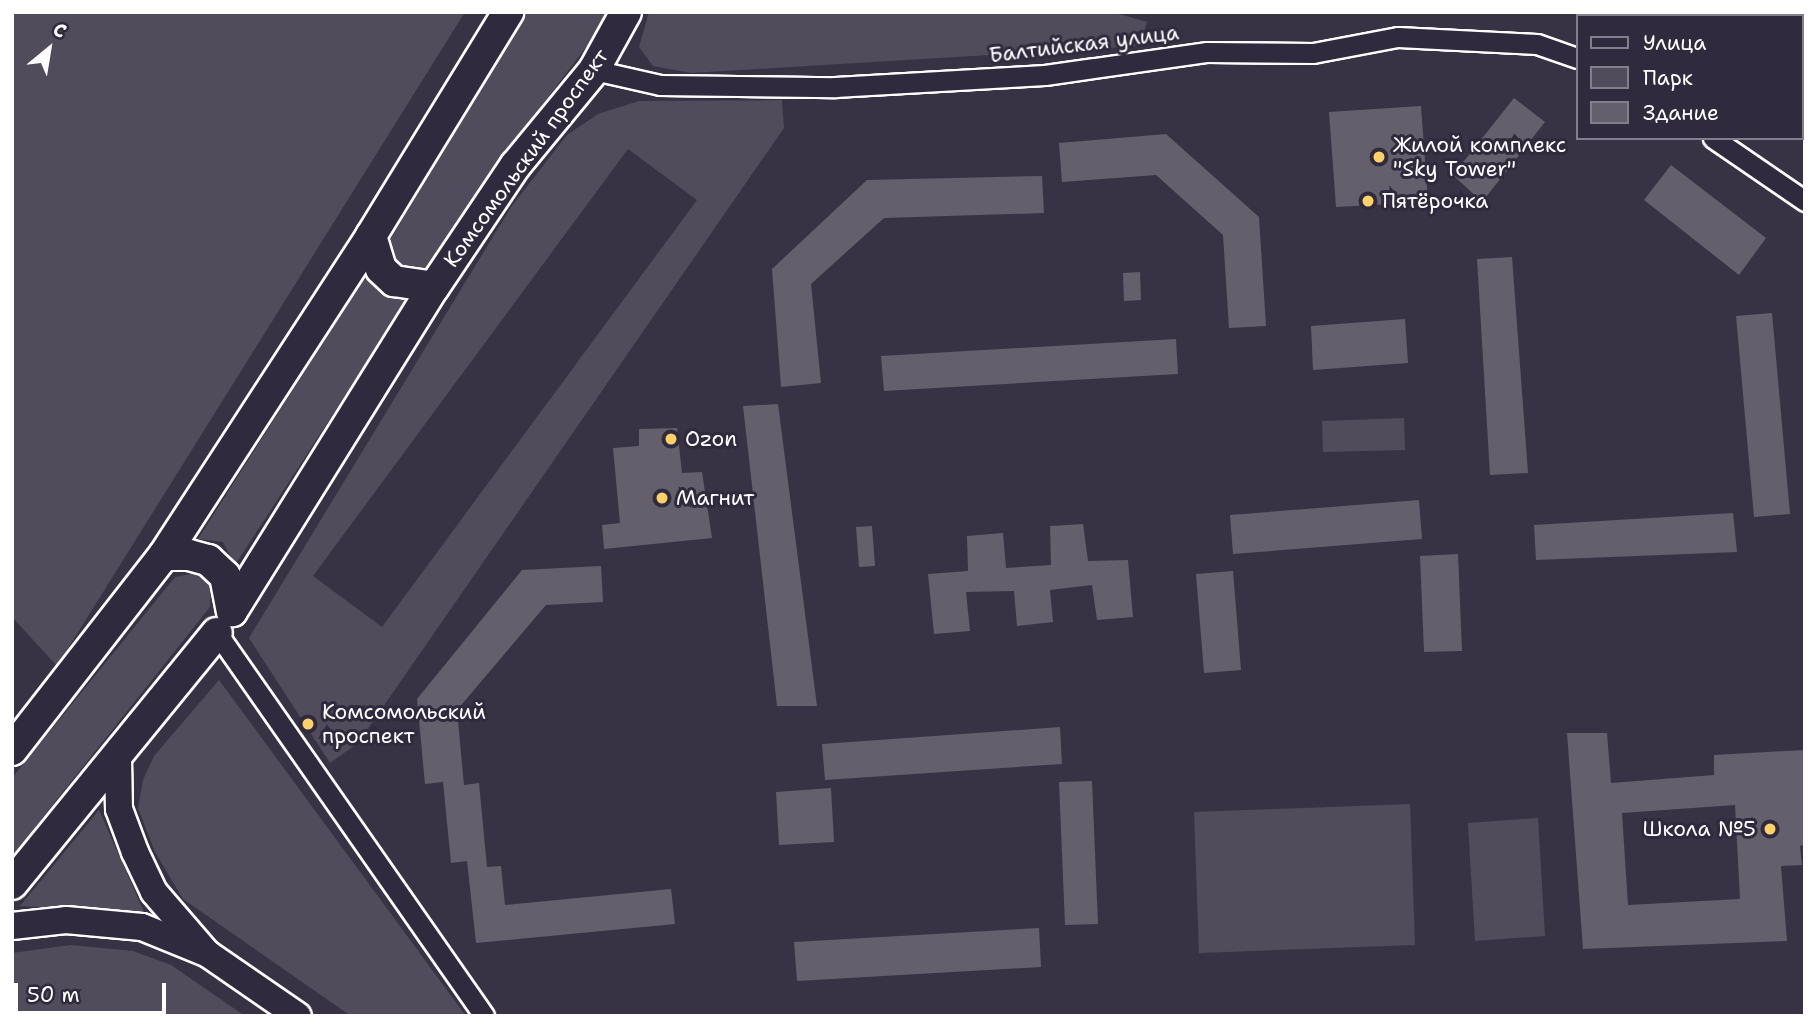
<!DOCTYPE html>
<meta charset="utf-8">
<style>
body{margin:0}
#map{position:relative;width:1817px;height:1028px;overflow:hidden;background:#373345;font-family:"Shantell Sans",sans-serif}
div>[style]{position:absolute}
.green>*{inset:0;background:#514c5c}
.building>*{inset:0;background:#635f6d}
.roads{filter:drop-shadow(2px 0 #fff) drop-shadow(-2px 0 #fff) drop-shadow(0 2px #fff) drop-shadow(0 -2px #fff)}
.street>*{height:19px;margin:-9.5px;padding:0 9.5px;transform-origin:9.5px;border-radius:9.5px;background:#2f2a3d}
.secondary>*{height:26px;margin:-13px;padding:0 13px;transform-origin:13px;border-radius:13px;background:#2f2a3d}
.primary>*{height:30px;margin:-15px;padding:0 15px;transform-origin:15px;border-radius:15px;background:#2f2a3d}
.dots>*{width:19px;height:19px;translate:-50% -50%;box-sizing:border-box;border:4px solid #2f2a3d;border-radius:50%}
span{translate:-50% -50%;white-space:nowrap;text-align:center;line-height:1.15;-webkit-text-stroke:6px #2f2a3d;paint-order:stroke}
.street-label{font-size:21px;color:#fff}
.poi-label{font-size:21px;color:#fff}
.left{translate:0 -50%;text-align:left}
.right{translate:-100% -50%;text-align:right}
.frame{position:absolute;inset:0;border:14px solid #fff;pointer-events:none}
.legend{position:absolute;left:1576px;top:14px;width:228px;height:126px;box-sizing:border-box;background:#2f2a3d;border:2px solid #827f8b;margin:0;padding:9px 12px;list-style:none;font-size:21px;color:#fff}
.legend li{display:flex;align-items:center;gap:14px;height:35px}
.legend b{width:35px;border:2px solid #827f8b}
.north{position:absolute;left:14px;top:14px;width:70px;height:70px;-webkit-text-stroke:5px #2f2a3d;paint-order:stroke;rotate:30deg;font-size:19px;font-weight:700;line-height:28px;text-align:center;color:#fff}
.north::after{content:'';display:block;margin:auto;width:24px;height:32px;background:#fff;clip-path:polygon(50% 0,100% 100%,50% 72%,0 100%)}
.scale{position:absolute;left:14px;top:983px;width:152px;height:32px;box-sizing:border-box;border:4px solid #fff;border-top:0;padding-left:9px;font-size:21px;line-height:24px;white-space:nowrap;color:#fff;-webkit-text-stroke:5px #2f2a3d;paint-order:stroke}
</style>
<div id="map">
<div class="green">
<div style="clip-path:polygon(12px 12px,465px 12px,57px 666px,12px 617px)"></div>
<div style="clip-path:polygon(528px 12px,606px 12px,596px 34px,507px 151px,429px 270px,401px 268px,388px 243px)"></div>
<div style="clip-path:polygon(649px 12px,1112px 12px,1147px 22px,1139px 46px,691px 73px,653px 66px,639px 47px)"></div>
<div style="clip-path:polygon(evenodd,782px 100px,784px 128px,358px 743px,330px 763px,249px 638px,511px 207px,567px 135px,598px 114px,639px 101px,782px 100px,628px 149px,697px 200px,382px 627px,313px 576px,628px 149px)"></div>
<div style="clip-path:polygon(369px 270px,381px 294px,409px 297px,235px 565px,223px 542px,198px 539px)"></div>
<div style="clip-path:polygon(1404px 418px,1405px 450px,1323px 452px,1322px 421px)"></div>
<div style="clip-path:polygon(196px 573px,211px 586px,210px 607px,12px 856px,12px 778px,175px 577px)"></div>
<div style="clip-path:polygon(219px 680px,466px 1016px,351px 1016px,183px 899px,155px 852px,138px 808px,143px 780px,154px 756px)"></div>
<div style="clip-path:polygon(1410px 804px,1415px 945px,1199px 953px,1194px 812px)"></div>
<div style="clip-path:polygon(99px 810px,144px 912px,20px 906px)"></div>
<div style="clip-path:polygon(1538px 818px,1545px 936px,1475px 941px,1468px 823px)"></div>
<div style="clip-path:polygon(71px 945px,133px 951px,171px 965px,245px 1016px,12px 1016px,12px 953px)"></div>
</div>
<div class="building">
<div style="clip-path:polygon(1514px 98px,1545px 122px,1482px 202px,1453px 175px)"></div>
<div style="clip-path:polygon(1421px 106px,1428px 202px,1336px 207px,1329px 112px)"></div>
<div style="clip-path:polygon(1166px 134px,1259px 217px,1266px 326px,1229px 328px,1223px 235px,1156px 175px,1062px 182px,1059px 143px)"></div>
<div style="clip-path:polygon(1671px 165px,1766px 238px,1739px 275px,1644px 200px)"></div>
<div style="clip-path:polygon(1042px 176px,1044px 213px,884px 218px,811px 284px,821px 383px,781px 387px,772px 269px,867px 180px)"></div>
<div style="clip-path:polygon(1512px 257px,1528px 473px,1490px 475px,1477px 259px)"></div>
<div style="clip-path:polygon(1140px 272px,1141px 300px,1124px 301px,1123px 273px)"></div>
<div style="clip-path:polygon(1772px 313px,1790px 514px,1754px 517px,1736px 316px)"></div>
<div style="clip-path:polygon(1405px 319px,1408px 363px,1313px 370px,1311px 326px)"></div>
<div style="clip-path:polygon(1176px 339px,1178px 374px,884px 391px,881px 356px)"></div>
<div style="clip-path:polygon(778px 404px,817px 706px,777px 706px,743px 406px)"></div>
<div style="clip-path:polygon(677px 428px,682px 473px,702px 472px,712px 538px,604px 549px,602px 525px,620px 523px,613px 448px,639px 446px,639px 429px)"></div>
<div style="clip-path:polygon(1419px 500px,1422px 539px,1233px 554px,1230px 515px)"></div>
<div style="clip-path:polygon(1733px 513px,1737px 552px,1536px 560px,1534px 525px)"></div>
<div style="clip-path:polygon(1083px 524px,1088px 561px,1128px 560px,1133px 617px,1097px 620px,1092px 585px,1050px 590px,1053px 622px,1017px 626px,1014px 591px,966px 592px,970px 631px,934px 634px,928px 574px,968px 571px,967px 536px,1003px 533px,1006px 568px,1051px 565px,1050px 526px)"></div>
<div style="clip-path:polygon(872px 526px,875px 566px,859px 567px,856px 527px)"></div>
<div style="clip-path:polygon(1458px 554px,1462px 651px,1424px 652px,1420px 556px)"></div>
<div style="clip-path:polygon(601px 566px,603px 602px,546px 605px,457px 710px,464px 785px,479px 783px,487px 867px,501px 866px,505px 905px,671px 889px,675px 924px,476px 943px,467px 861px,451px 863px,443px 782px,425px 784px,417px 699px,522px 570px)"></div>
<div style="clip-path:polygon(1233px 571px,1241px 670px,1204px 673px,1196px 574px)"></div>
<div style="clip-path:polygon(1060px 727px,1062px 764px,825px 780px,822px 744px)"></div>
<div style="clip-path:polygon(evenodd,1567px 733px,1607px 733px,1611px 783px,1714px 775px,1714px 755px,1805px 750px,1805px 845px,1800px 846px,1802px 865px,1781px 866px,1787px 941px,1583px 949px,1567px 733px,1735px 805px,1740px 899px,1628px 905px,1622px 813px,1735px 805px)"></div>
<div style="clip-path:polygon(1092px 781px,1098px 924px,1065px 925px,1059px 782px)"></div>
<div style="clip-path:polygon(831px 788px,834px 842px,779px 845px,776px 792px)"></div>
<div style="clip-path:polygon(1039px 928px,1041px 967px,797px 981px,794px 942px)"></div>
</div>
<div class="roads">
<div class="street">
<div style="left:594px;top:70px;width:68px;rotate:12.8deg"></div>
<div style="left:660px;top:85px;width:175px;rotate:0.7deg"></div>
<div style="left:835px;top:87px;width:210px;rotate:-3.3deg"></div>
<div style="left:1045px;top:75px;width:164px;rotate:-8.1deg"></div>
<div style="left:1207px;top:52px;width:106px;rotate:0.5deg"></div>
<div style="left:1313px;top:53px;width:86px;rotate:-10.7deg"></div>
<div style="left:1398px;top:37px;width:139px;rotate:2.9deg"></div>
<div style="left:1537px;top:44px;width:42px;rotate:19.3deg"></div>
<div style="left:1713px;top:138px;width:112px;rotate:34.4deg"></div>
<div style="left:217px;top:633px;width:467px;rotate:55.1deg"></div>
</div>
<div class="secondary">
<div style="left:118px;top:758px;width:51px;rotate:88.9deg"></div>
<div style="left:119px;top:809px;width:46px;rotate:69.6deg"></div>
<div style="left:135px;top:852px;width:44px;rotate:64.6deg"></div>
<div style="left:154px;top:892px;width:77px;rotate:49.2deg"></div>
<div style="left:12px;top:926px;width:54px;rotate:-6.3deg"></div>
<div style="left:66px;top:920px;width:76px;rotate:5.3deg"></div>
<div style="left:142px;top:927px;width:71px;rotate:22.2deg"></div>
<div style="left:208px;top:954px;width:109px;rotate:34.6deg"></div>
</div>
<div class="primary">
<div style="left:371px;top:236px;width:34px;rotate:73deg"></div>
<div style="left:381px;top:269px;width:18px;rotate:43deg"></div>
<div style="left:394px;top:281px;width:40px;rotate:8.5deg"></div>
<div style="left:164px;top:555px;width:25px"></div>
<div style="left:189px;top:555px;width:20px;rotate:15deg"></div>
<div style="left:208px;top:560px;width:23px;rotate:43deg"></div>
<div style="left:225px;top:576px;width:36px;rotate:79deg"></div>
<div style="left:232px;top:611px;width:382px;rotate:-58.1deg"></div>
<div style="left:434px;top:287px;width:146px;rotate:-56.2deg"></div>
<div style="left:515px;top:166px;width:124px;rotate:-50.5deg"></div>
<div style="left:594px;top:70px;width:66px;rotate:-61.1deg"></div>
<div style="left:12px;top:750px;width:247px;rotate:-52.1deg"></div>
<div style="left:164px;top:555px;width:380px;rotate:-57deg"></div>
<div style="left:371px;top:236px;width:263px;rotate:-58.5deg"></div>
<div style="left:12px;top:884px;width:324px;rotate:-50.8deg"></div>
</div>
</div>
<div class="dots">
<div style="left:1379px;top:157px;background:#ffd166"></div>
<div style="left:1368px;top:201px;background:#ffd166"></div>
<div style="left:671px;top:439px;background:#ffd166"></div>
<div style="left:662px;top:498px;background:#ffd166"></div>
<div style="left:308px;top:724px;background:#ffd166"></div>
<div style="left:1770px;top:829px;background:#ffd166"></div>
</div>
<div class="street-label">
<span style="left:1084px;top:44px;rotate:-7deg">Балтийская улица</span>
<span style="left:526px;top:158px;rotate:-54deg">Комсомольский проспект</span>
</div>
<div class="poi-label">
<span class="left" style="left:1393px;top:157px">Жилой комплекс<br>"Sky Tower"</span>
<span class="left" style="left:1382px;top:201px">Пятёрочка</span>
<span class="left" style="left:685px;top:439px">Ozon</span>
<span class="left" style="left:676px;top:498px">Магнит</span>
<span class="left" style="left:322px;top:724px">Комсомольский<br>проспект</span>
<span class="right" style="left:1756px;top:829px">Школа №5</span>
</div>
<div class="frame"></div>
<ul class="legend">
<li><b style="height:9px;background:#2f2a3d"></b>Улица</li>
<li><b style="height:19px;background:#514c5c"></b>Парк</li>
<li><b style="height:19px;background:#635f6d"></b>Здание</li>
</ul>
<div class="north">С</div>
<div class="scale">50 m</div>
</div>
